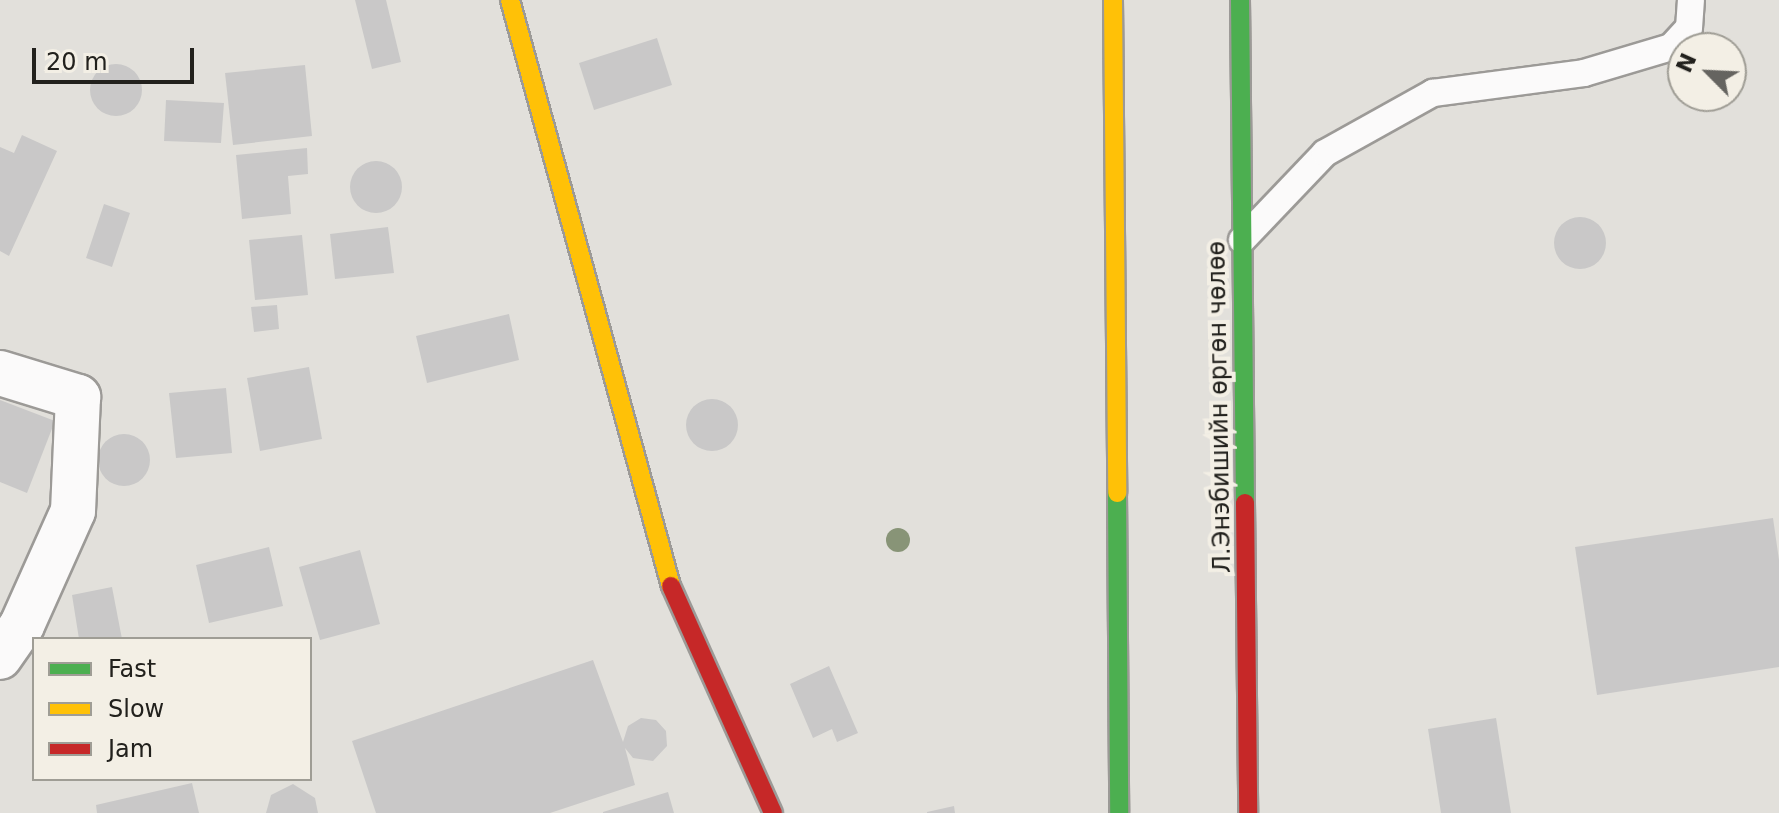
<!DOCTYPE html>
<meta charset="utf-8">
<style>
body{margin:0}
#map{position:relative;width:1779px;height:813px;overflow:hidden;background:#e2e0db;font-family:"DejaVu Sans",sans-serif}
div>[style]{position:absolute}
.building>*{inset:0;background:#c9c8c8}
.round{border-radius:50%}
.roads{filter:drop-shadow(2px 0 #9c9a97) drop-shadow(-2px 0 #9c9a97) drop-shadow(0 2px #9c9a97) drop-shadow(0 -2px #9c9a97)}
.lane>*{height:26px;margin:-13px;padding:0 13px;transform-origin:13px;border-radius:13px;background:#fbfafa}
.street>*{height:44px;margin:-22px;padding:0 22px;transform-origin:22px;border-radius:22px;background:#fbfafa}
.fast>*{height:18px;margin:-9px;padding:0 9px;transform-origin:9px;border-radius:9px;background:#4caf50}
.slow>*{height:18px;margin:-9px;padding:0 9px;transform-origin:9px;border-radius:9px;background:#ffc107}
.jam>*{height:18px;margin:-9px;padding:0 9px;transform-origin:9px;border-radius:9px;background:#c62828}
.trees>*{width:24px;height:24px;margin:-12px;border-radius:50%;background:#889477}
span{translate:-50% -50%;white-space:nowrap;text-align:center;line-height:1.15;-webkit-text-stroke:8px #f3efe5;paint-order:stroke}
.street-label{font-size:24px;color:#22211d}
.legend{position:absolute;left:32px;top:637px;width:280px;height:144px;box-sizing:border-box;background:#f3efe5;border:2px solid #9f9d95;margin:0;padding:10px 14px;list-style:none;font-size:24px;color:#22211d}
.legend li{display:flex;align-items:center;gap:16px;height:40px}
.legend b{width:40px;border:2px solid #9f9d95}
.north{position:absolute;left:1667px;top:32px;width:80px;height:80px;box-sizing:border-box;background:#f3efe5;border:2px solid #9f9d95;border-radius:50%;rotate:294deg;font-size:22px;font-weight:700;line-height:32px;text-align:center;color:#22211d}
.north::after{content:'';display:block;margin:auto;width:28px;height:36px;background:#656460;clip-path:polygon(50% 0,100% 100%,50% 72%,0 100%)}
.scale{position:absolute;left:32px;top:48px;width:162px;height:36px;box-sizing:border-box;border:4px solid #22211d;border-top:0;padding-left:10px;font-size:24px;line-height:28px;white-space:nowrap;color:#22211d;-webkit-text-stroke:6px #f3efe5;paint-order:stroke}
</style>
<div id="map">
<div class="building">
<div style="clip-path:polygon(355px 0,386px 0,401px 62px,372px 69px)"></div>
<div style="clip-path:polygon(657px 38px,672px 85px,594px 110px,579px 63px)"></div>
<div class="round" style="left:90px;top:64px;width:52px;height:52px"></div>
<div style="clip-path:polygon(305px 65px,312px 136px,233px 145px,225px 73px)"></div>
<div style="clip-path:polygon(166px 100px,224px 103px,221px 143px,164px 141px)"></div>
<div style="clip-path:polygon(22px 135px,57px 151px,9px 256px,0 251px,0 147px,14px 153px)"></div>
<div style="clip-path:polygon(307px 148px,308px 174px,288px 176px,291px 214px,242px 219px,236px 155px)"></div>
<div class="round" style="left:350px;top:161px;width:52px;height:52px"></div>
<div style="clip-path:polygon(104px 204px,130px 213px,112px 267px,86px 258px)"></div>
<div class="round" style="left:1554px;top:217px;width:52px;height:52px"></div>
<div style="clip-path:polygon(388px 227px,394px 273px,335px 279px,330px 234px)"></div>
<div style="clip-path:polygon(302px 235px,308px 295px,255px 300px,249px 240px)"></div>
<div style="clip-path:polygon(277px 305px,279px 329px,254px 332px,251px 307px)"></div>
<div style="clip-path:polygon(509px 314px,519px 360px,427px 383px,416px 336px)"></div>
<div style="clip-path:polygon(309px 367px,322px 439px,260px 451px,247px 378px)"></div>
<div style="clip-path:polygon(226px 388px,232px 453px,176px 458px,169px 393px)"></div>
<div class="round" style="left:686px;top:399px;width:52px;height:52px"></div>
<div style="clip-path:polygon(0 400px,55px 421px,27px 493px,0 482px)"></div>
<div class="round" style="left:98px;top:434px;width:52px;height:52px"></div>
<div style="clip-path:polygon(1773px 518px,1779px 560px,1779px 667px,1597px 695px,1575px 547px)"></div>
<div style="clip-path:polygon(269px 547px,283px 606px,209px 623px,196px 565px)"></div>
<div style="clip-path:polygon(360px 550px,380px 624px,320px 640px,299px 567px)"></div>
<div style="clip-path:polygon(112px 587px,122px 639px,79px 639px,72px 595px)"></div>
<div style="clip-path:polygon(593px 660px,623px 742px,628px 726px,641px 718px,656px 720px,666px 731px,667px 746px,653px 761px,633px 758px,625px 748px,635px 785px,550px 813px,376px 813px,352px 741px)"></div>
<div style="clip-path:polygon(829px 666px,858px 733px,837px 742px,832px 729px,813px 738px,790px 684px)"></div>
<div style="clip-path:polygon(1496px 718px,1511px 813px,1441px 813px,1428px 729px)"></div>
<div style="clip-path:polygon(192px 783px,199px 813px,97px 813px,96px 805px)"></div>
<div style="clip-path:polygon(293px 784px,315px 798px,318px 813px,266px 813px,271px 795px)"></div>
<div style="clip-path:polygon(668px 792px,674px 813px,603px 813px,603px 812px)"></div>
<div style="clip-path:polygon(954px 806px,955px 813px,927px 813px,927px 812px)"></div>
</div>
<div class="roads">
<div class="lane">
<div style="left:1242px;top:240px;width:120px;rotate:-46.3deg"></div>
<div style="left:1325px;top:153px;width:124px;rotate:-29.1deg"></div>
<div style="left:1433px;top:93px;width:152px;rotate:-7.5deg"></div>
<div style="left:1584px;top:73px;width:91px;rotate:-16.6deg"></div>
<div style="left:1671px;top:47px;width:26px;rotate:-47deg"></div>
<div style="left:1689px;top:28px;width:28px;rotate:-86deg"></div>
</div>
<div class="street">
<div style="left:0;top:373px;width:82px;rotate:17.1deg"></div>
<div style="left:78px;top:397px;width:114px;rotate:92.5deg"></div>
<div style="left:73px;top:511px;width:125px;rotate:114.1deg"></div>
<div style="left:22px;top:625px;width:39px;rotate:125deg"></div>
</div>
<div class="fast">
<div style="left:1240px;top:0;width:503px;rotate:89.43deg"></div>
<div style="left:1117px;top:493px;width:320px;rotate:89.6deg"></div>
</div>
<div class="slow">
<div style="left:510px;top:0;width:608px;rotate:74.64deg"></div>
<div style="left:1113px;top:0;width:493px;rotate:89.5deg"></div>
</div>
<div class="jam">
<div style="left:1245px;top:503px;width:310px;rotate:89.4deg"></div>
<div style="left:671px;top:586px;width:249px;rotate:65.8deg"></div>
</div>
</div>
<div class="trees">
<div style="left:898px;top:540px"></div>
</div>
<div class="street-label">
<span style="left:1220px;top:407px;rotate:-91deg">Л.Энэбишийн өргөн чөлөө</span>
</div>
<ul class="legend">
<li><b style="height:10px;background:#4caf50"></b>Fast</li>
<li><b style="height:10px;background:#ffc107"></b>Slow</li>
<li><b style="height:10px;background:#c62828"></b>Jam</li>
</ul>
<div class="north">N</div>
<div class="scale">20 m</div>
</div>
